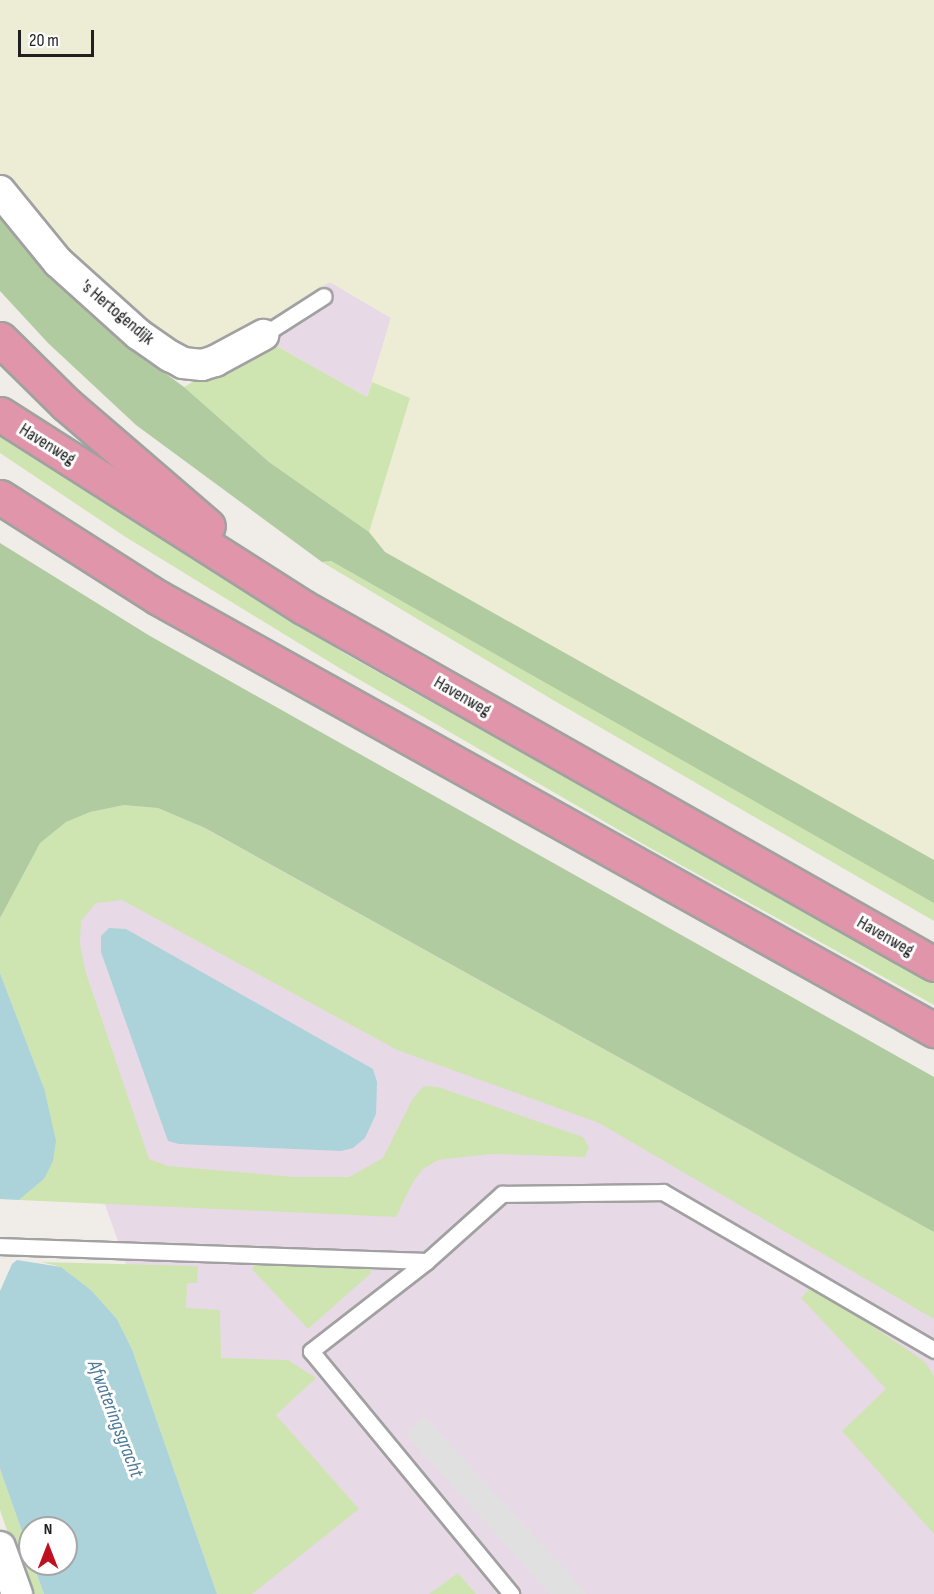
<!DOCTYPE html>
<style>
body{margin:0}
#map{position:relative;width:934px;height:1594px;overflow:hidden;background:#f0ece7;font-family:"Sofia Sans Condensed",sans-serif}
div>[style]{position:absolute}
.industrial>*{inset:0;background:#e8d9e7}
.farmland>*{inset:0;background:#edecd4}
.grass>*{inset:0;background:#cfe5b1}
.forest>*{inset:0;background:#b0cb9f}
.parking>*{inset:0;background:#e0e0e0}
.water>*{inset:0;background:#abd3d9}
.roads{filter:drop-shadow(2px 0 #a1a1a1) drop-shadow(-2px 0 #a1a1a1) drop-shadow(0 2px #a1a1a1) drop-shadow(0 -2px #a1a1a1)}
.lane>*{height:15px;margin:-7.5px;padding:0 7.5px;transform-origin:7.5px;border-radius:7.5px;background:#fff}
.street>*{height:30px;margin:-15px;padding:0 15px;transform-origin:15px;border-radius:15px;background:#fff}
.highway>*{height:33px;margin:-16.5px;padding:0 16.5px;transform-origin:16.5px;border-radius:16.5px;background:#e095aa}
span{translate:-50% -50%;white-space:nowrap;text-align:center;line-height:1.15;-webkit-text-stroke:6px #fff;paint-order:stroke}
.street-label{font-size:18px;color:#202020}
.water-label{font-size:20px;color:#4c7999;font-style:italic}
.north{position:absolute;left:18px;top:1516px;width:60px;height:60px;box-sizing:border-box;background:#fff;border:2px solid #a6a6a6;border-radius:50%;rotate:0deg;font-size:16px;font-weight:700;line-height:24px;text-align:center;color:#202020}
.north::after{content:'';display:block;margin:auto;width:21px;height:27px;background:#bf1020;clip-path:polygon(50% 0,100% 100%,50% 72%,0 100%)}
.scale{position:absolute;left:18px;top:30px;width:76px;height:27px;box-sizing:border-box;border:3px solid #202020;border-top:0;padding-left:8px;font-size:18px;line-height:21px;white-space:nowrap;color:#202020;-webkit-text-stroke:4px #fff;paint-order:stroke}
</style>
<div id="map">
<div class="industrial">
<div style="clip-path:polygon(330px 282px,391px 318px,367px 397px,266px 340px,257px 325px)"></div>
<div style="clip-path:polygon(0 690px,934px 1172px,934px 1594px,243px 1594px,0 908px)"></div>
</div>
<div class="farmland">
<div style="clip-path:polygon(0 0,934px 0,934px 860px,385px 552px,369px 532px,410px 398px,372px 382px,391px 318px,330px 282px,212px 354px,181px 353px,64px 253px,0 174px)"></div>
</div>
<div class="grass">
<div style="clip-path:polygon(266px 340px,367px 397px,372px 382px,410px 398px,369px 532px,269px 462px,184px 387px)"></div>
<div style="clip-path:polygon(0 433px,347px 655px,934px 983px,934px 1005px,643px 844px,341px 669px,124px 536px,0 453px)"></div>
<div style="clip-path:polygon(331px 561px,934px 901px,934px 921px,553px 700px,322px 562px)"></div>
<div style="clip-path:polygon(124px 805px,158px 808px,204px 828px,934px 1232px,934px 1319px,599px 1123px,397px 1050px,122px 900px,96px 903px,81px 921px,80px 944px,86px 973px,149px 1159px,168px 1166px,295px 1177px,349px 1177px,383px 1158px,413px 1098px,424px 1086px,438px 1087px,583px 1137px,589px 1147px,585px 1157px,491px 1154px,438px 1160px,422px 1170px,413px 1182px,396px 1217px,19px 1200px,44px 1179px,44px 1088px,0 973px,0 918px,40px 842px,66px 822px,90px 812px)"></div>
<div style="clip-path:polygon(41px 1262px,198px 1266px,197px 1283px,187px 1283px,186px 1308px,220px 1310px,221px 1358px,288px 1360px,316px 1378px,276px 1415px,359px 1509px,252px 1594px,217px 1594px,132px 1349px,117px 1319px,91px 1290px,61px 1267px)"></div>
<div style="clip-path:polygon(256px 1263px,368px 1267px,372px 1269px,370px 1274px,308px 1329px,252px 1269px)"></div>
<div style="clip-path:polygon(812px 1286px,908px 1350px,925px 1362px,934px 1376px,934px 1534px,842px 1431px,886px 1389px,801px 1298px)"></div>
<div style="clip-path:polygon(0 1469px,30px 1554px,30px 1564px,33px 1564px,44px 1594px,29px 1594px,0 1510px)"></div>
<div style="clip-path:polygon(458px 1573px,476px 1594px,429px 1594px)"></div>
</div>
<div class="forest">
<div style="clip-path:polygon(0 209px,128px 346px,184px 387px,269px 462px,369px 532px,385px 552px,934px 860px,934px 903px,331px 561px,322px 562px,136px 425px,48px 343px,0 291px)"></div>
<div style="clip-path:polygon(0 543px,150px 636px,934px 1077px,934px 1232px,205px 828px,158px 808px,124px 805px,90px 812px,66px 822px,40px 843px,0 918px)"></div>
</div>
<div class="parking">
<div style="clip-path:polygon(425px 1417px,587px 1594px,550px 1594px,405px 1434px)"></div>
</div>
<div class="water">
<div style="clip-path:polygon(109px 928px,126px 929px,373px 1069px,377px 1082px,376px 1114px,365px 1138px,353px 1148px,341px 1151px,179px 1144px,168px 1141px,101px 952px,101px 936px)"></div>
<div style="clip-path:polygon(0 973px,44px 1088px,56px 1141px,53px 1161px,44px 1179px,19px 1200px,0 1199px)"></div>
<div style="clip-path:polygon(17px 1260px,61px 1267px,91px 1290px,117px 1319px,132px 1349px,217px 1594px,44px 1594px,33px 1564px,66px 1564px,66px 1528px,30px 1528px,30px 1554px,0 1469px,0 1291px,12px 1264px)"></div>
</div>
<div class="roads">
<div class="lane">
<div style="left:263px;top:335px;width:72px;rotate:-32.6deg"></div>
<div style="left:0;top:1246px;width:427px;rotate:2deg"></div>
<div style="left:427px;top:1261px;width:101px;rotate:-41.8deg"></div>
<div style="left:502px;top:1194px;width:161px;rotate:-0.7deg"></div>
<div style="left:663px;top:1192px;width:314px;rotate:30.2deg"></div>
<div style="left:427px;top:1261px;width:147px;rotate:142.2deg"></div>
<div style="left:311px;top:1351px;width:315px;rotate:50.5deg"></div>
</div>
<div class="street">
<div style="left:0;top:191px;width:92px;rotate:50.8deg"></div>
<div style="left:58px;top:262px;width:108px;rotate:42deg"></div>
<div style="left:138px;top:334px;width:39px;rotate:35deg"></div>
<div style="left:170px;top:356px;width:15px;rotate:28deg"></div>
<div style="left:183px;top:363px;width:19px;rotate:6deg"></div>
<div style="left:202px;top:365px;width:14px;rotate:-17deg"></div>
<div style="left:215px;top:361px;width:55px;rotate:-28.4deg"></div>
<div style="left:0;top:1547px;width:50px;rotate:70.1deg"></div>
</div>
<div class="highway">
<div style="left:0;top:339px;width:93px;rotate:44.6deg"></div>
<div style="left:66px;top:404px;width:187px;rotate:40.7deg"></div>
<div style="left:0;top:414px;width:359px;rotate:32.5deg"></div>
<div style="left:303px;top:607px;width:725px;rotate:29.5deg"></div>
<div style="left:0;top:497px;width:186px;rotate:32.5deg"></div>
<div style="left:157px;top:597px;width:890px;rotate:29.13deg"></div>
</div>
</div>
<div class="street-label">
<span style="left:117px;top:313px;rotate:40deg">'s Hertogendijk</span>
<span style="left:47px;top:445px;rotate:32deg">Havenweg</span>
<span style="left:462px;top:697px;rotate:30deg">Havenweg</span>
<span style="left:885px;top:937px;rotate:30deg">Havenweg</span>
</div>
<div class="water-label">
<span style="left:115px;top:1419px;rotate:69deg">Afwateringsgracht</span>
</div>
<div class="north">N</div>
<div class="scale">20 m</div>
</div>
